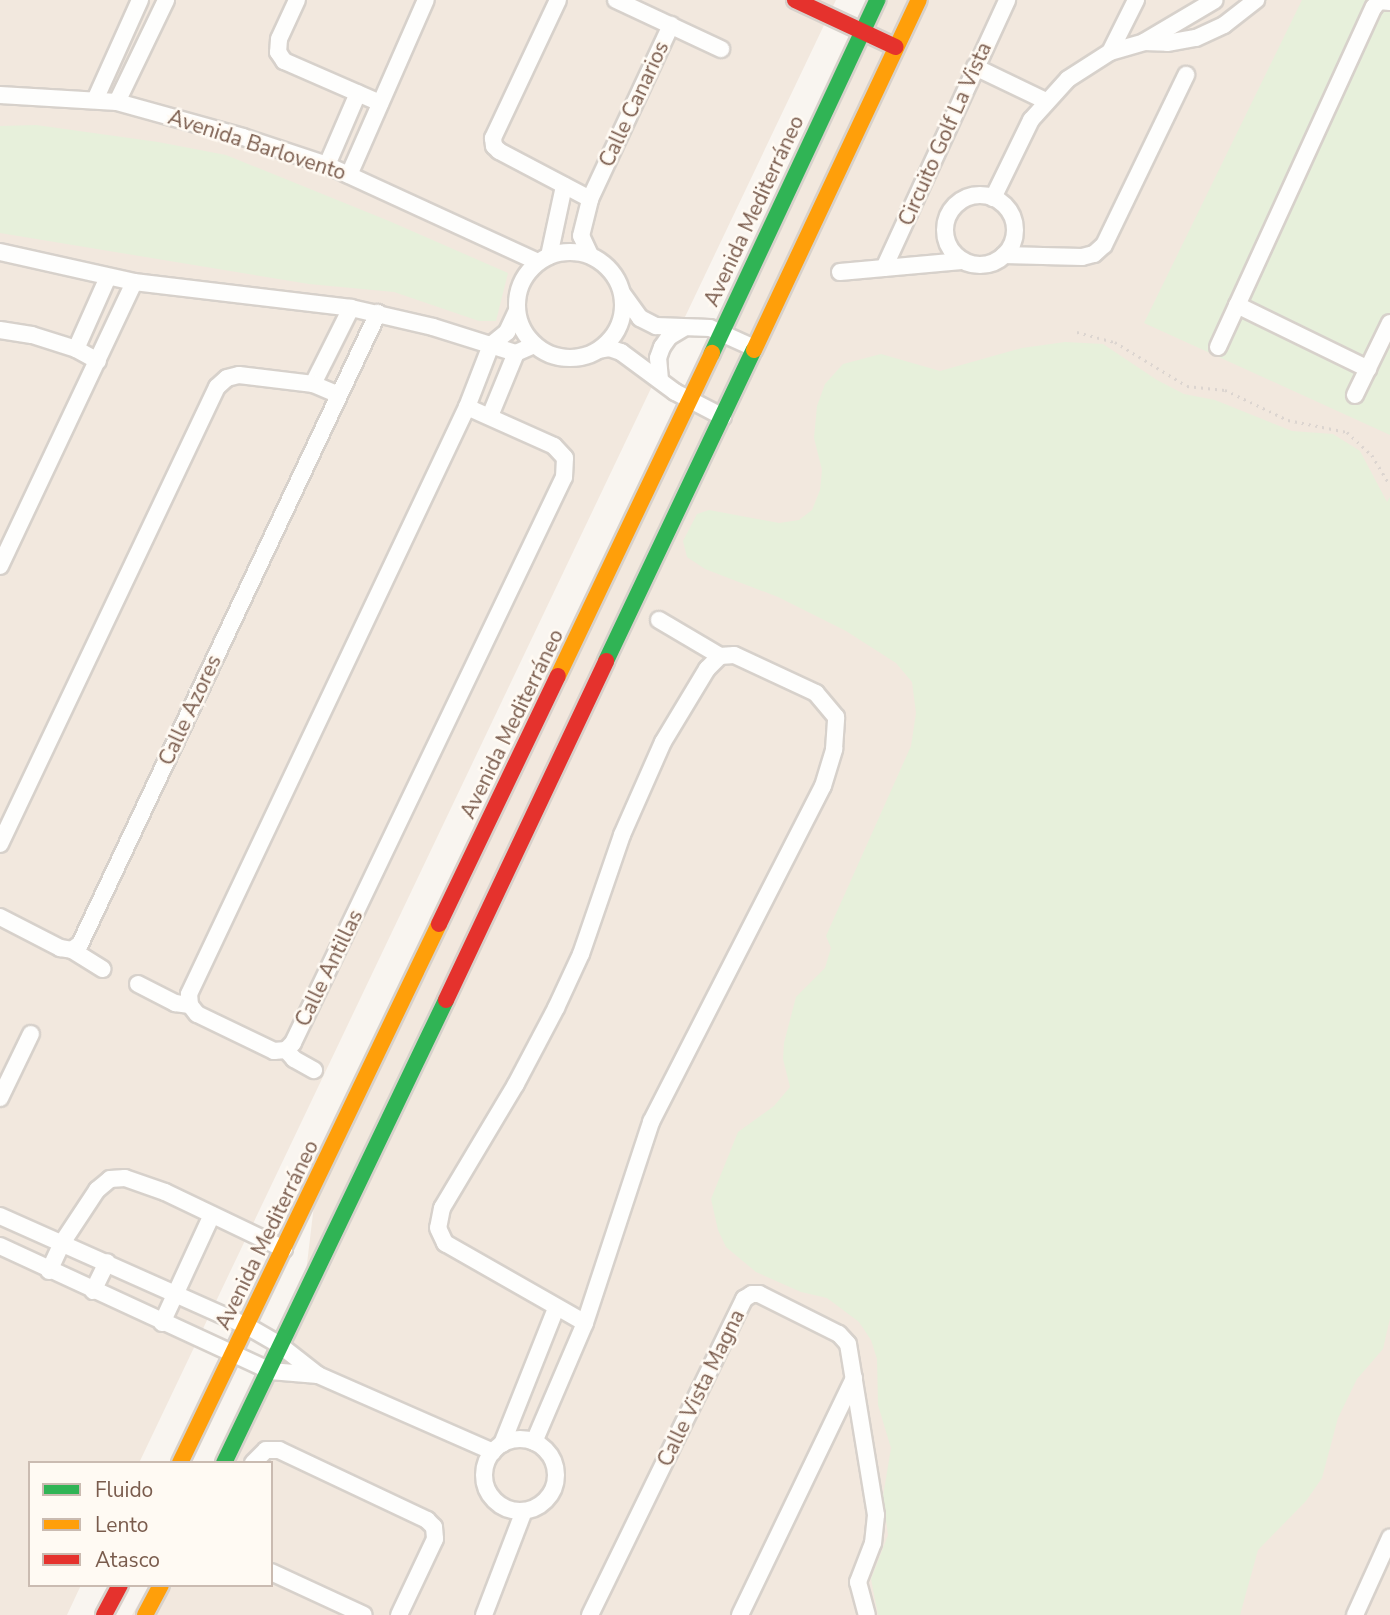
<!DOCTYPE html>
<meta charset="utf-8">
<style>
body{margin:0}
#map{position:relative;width:1390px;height:1615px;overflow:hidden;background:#f9f5f0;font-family:"Nunito Sans",sans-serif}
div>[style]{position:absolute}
.residential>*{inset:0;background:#f2e8de}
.green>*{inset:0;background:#e7f0db}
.path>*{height:2.5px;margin-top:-1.25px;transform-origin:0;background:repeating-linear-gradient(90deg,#dcd5d0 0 2px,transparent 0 7px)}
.roads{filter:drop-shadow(2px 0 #d7d1cb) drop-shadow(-2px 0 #d7d1cb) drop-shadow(0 2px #d7d1cb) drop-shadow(0 -2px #d7d1cb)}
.street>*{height:16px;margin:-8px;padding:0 8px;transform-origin:8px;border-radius:8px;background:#fefefd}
.street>.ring{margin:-8px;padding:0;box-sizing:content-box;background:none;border:16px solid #fefefd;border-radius:50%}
.fast>*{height:16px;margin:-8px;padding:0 8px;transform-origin:8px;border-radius:8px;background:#30b455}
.slow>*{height:16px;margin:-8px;padding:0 8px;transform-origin:8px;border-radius:8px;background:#ff9f0a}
.jam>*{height:16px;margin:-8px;padding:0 8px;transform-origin:8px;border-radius:8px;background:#e5322d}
span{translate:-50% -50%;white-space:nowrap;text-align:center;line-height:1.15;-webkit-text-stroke:5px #fffaf3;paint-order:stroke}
.street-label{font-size:21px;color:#7a5c4d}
.legend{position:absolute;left:28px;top:1461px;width:245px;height:126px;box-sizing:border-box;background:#fffaf3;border:2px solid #cabbb1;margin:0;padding:9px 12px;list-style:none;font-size:21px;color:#7a5c4d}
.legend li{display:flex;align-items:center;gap:14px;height:35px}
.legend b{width:35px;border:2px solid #cabbb1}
</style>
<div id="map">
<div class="residential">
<div style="clip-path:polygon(0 0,836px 0,139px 1463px,30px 1463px,30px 1585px,81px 1585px,67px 1615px,0 1615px)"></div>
<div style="clip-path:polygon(878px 0,1390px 0,1390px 1615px,132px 1615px,149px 1585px,271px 1585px,271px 1463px,221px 1463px,299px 1331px,321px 1146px)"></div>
</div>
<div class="green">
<div style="clip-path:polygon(1302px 0,1390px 0,1390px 435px,1144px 323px)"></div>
<div style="clip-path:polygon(36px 125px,158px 142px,226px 155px,389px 221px,508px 273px,496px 321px,479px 321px,394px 292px,309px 284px,0 233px,0 126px)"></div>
<div style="clip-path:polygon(1065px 342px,1103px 344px,1157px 380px,1184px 394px,1215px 400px,1292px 431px,1333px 434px,1360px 451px,1387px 502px,1390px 497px,1390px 1318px,1383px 1349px,1357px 1379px,1338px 1418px,1322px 1478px,1306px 1501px,1258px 1550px,1240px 1615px,878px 1615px,871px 1579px,888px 1535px,883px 1496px,891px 1448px,878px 1405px,877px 1359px,871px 1340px,859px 1322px,827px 1298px,801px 1292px,756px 1272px,726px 1247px,718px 1230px,711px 1199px,738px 1132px,774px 1106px,790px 1087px,783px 1059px,784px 1043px,796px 997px,825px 968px,831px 948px,826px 936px,911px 746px,916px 713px,912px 682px,896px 663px,846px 631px,778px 597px,705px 569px,687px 557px,683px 541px,697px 514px,709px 510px,779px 523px,799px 520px,812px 510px,820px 490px,822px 470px,814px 438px,817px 406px,825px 384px,843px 364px,881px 354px,940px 371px,1022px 348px)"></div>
</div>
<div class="path">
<div style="left:1077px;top:332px;width:39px;rotate:15deg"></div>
<div style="left:1115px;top:342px;width:84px;rotate:31.4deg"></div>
<div style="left:1187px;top:386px;width:38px;rotate:6deg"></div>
<div style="left:1225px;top:390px;width:70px;rotate:25.5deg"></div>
<div style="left:1288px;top:420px;width:60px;rotate:11.5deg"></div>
<div style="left:1347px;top:432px;width:34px;rotate:43deg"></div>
<div style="left:1372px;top:455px;width:35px;rotate:59deg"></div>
</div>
<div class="roads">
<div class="street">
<div style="left:297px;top:0;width:43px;rotate:114.8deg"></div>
<div style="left:279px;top:39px;width:13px;rotate:94deg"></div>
<div style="left:278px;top:52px;width:11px;rotate:56deg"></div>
<div style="left:284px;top:61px;width:105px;rotate:23.6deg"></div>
<div style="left:558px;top:0;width:153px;rotate:115.2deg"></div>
<div style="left:493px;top:138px;width:8px;rotate:83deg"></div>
<div style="left:494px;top:146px;width:7px;rotate:45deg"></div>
<div style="left:499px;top:151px;width:103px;rotate:27.8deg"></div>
<div style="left:616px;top:0;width:116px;rotate:25deg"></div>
<div style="left:1144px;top:42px;width:82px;rotate:-30.6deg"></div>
<div style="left:1110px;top:52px;width:58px;rotate:-63.4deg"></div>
<div style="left:975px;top:67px;width:79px;rotate:25.6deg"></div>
<div style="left:0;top:95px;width:117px;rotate:3.4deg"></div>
<div style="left:117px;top:102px;width:131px;rotate:15.5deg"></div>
<div style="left:243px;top:137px;width:89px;rotate:18.4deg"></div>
<div style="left:327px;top:165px;width:232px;rotate:24.7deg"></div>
<div style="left:95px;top:100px;width:110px;rotate:-65.8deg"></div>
<div style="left:117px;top:102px;width:113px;rotate:-64.3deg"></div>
<div style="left:327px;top:165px;width:78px;rotate:-66.7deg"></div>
<div style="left:349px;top:175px;width:191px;rotate:-66.3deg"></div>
<div class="ring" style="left:945px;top:195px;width:54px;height:54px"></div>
<div style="left:993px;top:198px;width:87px;rotate:-64deg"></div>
<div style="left:1031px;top:120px;width:55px;rotate:-47.9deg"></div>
<div style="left:1068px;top:79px;width:50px;rotate:-32.7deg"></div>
<div style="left:1110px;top:52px;width:35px;rotate:-16deg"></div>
<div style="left:1144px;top:42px;width:23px;rotate:2deg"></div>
<div style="left:1167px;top:43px;width:29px;rotate:-10deg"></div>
<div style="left:1196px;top:38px;width:31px;rotate:-25deg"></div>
<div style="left:1224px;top:25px;width:41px;rotate:-38deg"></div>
<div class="ring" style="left:517px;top:252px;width:90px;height:90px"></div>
<div style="left:0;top:252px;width:137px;rotate:12.6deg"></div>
<div style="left:134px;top:282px;width:219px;rotate:6.8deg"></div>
<div style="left:351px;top:308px;width:84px;rotate:13deg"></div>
<div style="left:433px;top:327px;width:87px;rotate:17.4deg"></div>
<div style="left:516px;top:353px;width:20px;rotate:-24deg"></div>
<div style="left:590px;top:255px;width:21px;rotate:-115deg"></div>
<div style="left:581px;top:236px;width:38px;rotate:-76deg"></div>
<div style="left:590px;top:199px;width:192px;rotate:-65deg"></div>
<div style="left:1004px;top:255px;width:78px;rotate:1.5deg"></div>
<div style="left:1082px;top:257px;width:12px;rotate:-14deg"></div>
<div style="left:1094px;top:254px;width:13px;rotate:-42deg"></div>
<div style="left:1104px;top:245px;width:189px;rotate:-64.2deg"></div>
<div style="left:549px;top:256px;width:72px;rotate:-77.9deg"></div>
<div style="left:884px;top:268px;width:295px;rotate:-65.3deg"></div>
<div style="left:840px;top:272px;width:122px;rotate:-5.2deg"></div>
<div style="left:622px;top:293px;width:31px;rotate:54deg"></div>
<div style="left:640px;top:318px;width:18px;rotate:27deg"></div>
<div style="left:656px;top:326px;width:54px;rotate:2.1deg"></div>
<div style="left:710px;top:328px;width:48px;rotate:24.4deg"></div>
<div style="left:1237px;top:305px;width:146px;rotate:26deg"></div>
<div style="left:0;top:330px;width:32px;rotate:9deg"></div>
<div style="left:32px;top:335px;width:46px;rotate:17.7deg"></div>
<div style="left:76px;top:349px;width:25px;rotate:29deg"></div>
<div style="left:1218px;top:347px;width:374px;rotate:-65.4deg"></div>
<div style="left:1374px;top:7px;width:8px;rotate:-50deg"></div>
<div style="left:1379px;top:1px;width:11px;rotate:5deg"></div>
<div style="left:76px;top:349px;width:79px;rotate:-66deg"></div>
<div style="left:599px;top:350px;width:10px;rotate:-11deg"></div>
<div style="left:609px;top:348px;width:13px;rotate:18deg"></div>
<div style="left:621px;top:352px;width:67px;rotate:36.5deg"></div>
<div style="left:675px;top:392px;width:54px;rotate:27.5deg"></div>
<div style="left:660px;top:380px;width:22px;rotate:-95deg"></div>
<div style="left:658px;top:358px;width:12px;rotate:-70deg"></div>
<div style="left:662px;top:347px;width:12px;rotate:-55deg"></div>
<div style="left:669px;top:337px;width:17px;rotate:-31deg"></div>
<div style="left:313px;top:384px;width:85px;rotate:-63.4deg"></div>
<div style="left:1355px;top:395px;width:80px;rotate:-64.1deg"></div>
<div style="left:467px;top:407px;width:95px;rotate:24.1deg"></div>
<div style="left:554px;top:446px;width:16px;rotate:47deg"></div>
<div style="left:565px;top:458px;width:19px;rotate:93deg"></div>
<div style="left:564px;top:477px;width:628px;rotate:115.59deg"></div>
<div style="left:293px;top:1043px;width:10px;rotate:135deg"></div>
<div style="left:286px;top:1050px;width:12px;rotate:175deg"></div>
<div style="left:274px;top:1051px;width:85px;rotate:-154.3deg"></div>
<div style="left:197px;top:1014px;width:11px;rotate:-128deg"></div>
<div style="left:190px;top:1005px;width:11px;rotate:-95deg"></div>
<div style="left:189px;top:994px;width:650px;rotate:-64.66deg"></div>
<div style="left:467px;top:407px;width:66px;rotate:-68.8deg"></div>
<div style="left:491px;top:345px;width:21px;rotate:-39deg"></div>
<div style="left:507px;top:332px;width:23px;rotate:-65deg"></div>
<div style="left:490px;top:416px;width:68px;rotate:-67.6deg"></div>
<div style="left:0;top:566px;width:314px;rotate:-64.7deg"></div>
<div style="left:659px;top:620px;width:71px;rotate:30.5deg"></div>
<div style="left:0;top:844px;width:506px;rotate:-64.6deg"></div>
<div style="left:217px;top:387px;width:13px;rotate:-42deg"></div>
<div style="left:227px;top:378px;width:12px;rotate:-14deg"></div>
<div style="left:239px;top:375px;width:75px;rotate:6.9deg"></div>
<div style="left:313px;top:384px;width:28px;rotate:23deg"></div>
<div style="left:0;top:917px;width:68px;rotate:27.3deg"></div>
<div style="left:60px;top:948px;width:12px;rotate:9deg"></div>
<div style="left:72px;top:950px;width:10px;rotate:-37deg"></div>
<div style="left:80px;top:944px;width:698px;rotate:-64.72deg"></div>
<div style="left:72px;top:950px;width:36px;rotate:32deg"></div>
<div style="left:138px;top:984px;width:42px;rotate:27.2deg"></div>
<div style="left:175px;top:1003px;width:15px;rotate:8deg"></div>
<div style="left:286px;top:1050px;width:12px;rotate:48deg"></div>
<div style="left:294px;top:1059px;width:23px;rotate:29deg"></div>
<div style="left:0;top:1098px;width:71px;rotate:-64.2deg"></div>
<div style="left:0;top:1216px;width:270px;rotate:24deg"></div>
<div style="left:247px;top:1326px;width:39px;rotate:30deg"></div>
<div style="left:281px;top:1346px;width:47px;rotate:38.1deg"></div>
<div style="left:318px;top:1375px;width:191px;rotate:23.7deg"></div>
<div style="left:0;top:1246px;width:298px;rotate:24.8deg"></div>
<div style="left:270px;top:1371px;width:48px;rotate:4.8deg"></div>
<div style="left:49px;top:1271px;width:31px;rotate:-65deg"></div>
<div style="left:62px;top:1243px;width:64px;rotate:-56.6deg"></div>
<div style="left:97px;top:1190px;width:17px;rotate:-40deg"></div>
<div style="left:110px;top:1179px;width:15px;rotate:-4deg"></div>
<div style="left:125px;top:1178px;width:42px;rotate:19.3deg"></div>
<div style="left:165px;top:1192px;width:132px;rotate:25.6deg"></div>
<div style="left:93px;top:1291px;width:32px;rotate:-64deg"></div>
<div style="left:162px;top:1323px;width:119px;rotate:-65.2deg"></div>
<div class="ring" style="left:484px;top:1439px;width:56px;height:56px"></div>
<div style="left:534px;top:1442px;width:129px;rotate:-66.8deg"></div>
<div style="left:585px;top:1323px;width:212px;rotate:-71.8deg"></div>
<div style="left:651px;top:1122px;width:377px;rotate:-62.9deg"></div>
<div style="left:823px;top:786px;width:39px;rotate:-73deg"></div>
<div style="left:834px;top:749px;width:32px;rotate:-86deg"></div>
<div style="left:836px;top:717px;width:31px;rotate:-130deg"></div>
<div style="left:816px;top:693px;width:90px;rotate:-155.1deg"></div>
<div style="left:734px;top:655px;width:14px;rotate:176deg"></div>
<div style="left:720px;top:656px;width:18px;rotate:135deg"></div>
<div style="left:707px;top:669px;width:85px;rotate:121.1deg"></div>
<div style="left:663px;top:742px;width:102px;rotate:113.8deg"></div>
<div style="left:622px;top:835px;width:126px;rotate:109deg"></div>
<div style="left:581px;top:954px;width:60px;rotate:114.8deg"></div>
<div style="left:556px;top:1008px;width:86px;rotate:117.8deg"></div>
<div style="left:516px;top:1084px;width:144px;rotate:120.8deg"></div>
<div style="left:442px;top:1208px;width:20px;rotate:101deg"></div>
<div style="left:438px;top:1228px;width:17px;rotate:65deg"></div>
<div style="left:445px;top:1243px;width:161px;rotate:29.7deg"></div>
<div style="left:502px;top:1444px;width:146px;rotate:-68.3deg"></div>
<div style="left:253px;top:1463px;width:18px;rotate:-45deg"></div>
<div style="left:266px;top:1450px;width:13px"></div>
<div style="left:279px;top:1450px;width:164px;rotate:25.3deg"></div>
<div style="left:427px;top:1520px;width:10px;rotate:45deg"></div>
<div style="left:434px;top:1527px;width:12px;rotate:85deg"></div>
<div style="left:435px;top:1539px;width:84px;rotate:115.3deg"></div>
<div style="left:271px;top:1572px;width:102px;rotate:24.8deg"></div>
<div style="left:484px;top:1615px;width:111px;rotate:-69deg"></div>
<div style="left:590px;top:1615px;width:352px;rotate:-64deg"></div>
<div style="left:744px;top:1299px;width:9px;rotate:-32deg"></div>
<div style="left:752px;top:1294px;width:7px"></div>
<div style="left:759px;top:1294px;width:89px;rotate:26.6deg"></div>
<div style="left:839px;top:1334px;width:13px;rotate:48deg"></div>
<div style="left:848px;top:1344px;width:173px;rotate:80.7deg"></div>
<div style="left:876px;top:1515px;width:28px;rotate:96deg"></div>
<div style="left:873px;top:1543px;width:42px;rotate:111deg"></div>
<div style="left:858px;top:1582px;width:34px;rotate:75deg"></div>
<div style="left:740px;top:1615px;width:263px;rotate:-64.3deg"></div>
<div style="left:1355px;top:1615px;width:85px;rotate:-65.6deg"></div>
</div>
<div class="fast">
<div style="left:712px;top:353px;width:390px;rotate:-64.9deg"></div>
<div style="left:606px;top:661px;width:344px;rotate:-64.6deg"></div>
<div style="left:224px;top:1463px;width:513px;rotate:-64.38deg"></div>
</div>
<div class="slow">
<div style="left:754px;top:350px;width:387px;rotate:-64.8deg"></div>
<div style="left:558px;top:676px;width:358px;rotate:-64.5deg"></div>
<div style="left:180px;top:1463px;width:598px;rotate:-64.33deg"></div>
<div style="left:145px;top:1615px;width:34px;rotate:-62deg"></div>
</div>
<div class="jam">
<div style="left:795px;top:0;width:111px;rotate:25deg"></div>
<div style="left:439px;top:924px;width:275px;rotate:-64.4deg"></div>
<div style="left:446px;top:1000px;width:375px;rotate:-64.7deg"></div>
<div style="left:104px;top:1615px;width:34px;rotate:-62deg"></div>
</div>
</div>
<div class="street-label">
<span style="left:634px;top:104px;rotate:-65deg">Calle Canarios</span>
<span style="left:945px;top:134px;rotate:-66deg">Circuito Golf La Vista</span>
<span style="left:257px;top:145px;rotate:18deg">Avenida Barlovento</span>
<span style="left:754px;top:211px;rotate:-65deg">Avenida Mediterráneo</span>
<span style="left:190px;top:710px;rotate:-65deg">Calle Azores</span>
<span style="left:512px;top:724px;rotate:-64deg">Avenida Mediterráneo</span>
<span style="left:329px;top:968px;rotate:-64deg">Calle Antillas</span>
<span style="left:267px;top:1235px;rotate:-64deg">Avenida Mediterráneo</span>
<span style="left:701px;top:1388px;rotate:-64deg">Calle Vista Magna</span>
</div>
<ul class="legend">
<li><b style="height:9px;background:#30b455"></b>Fluido</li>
<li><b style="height:9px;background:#ff9f0a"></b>Lento</li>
<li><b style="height:9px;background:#e5322d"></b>Atasco</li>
</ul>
</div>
